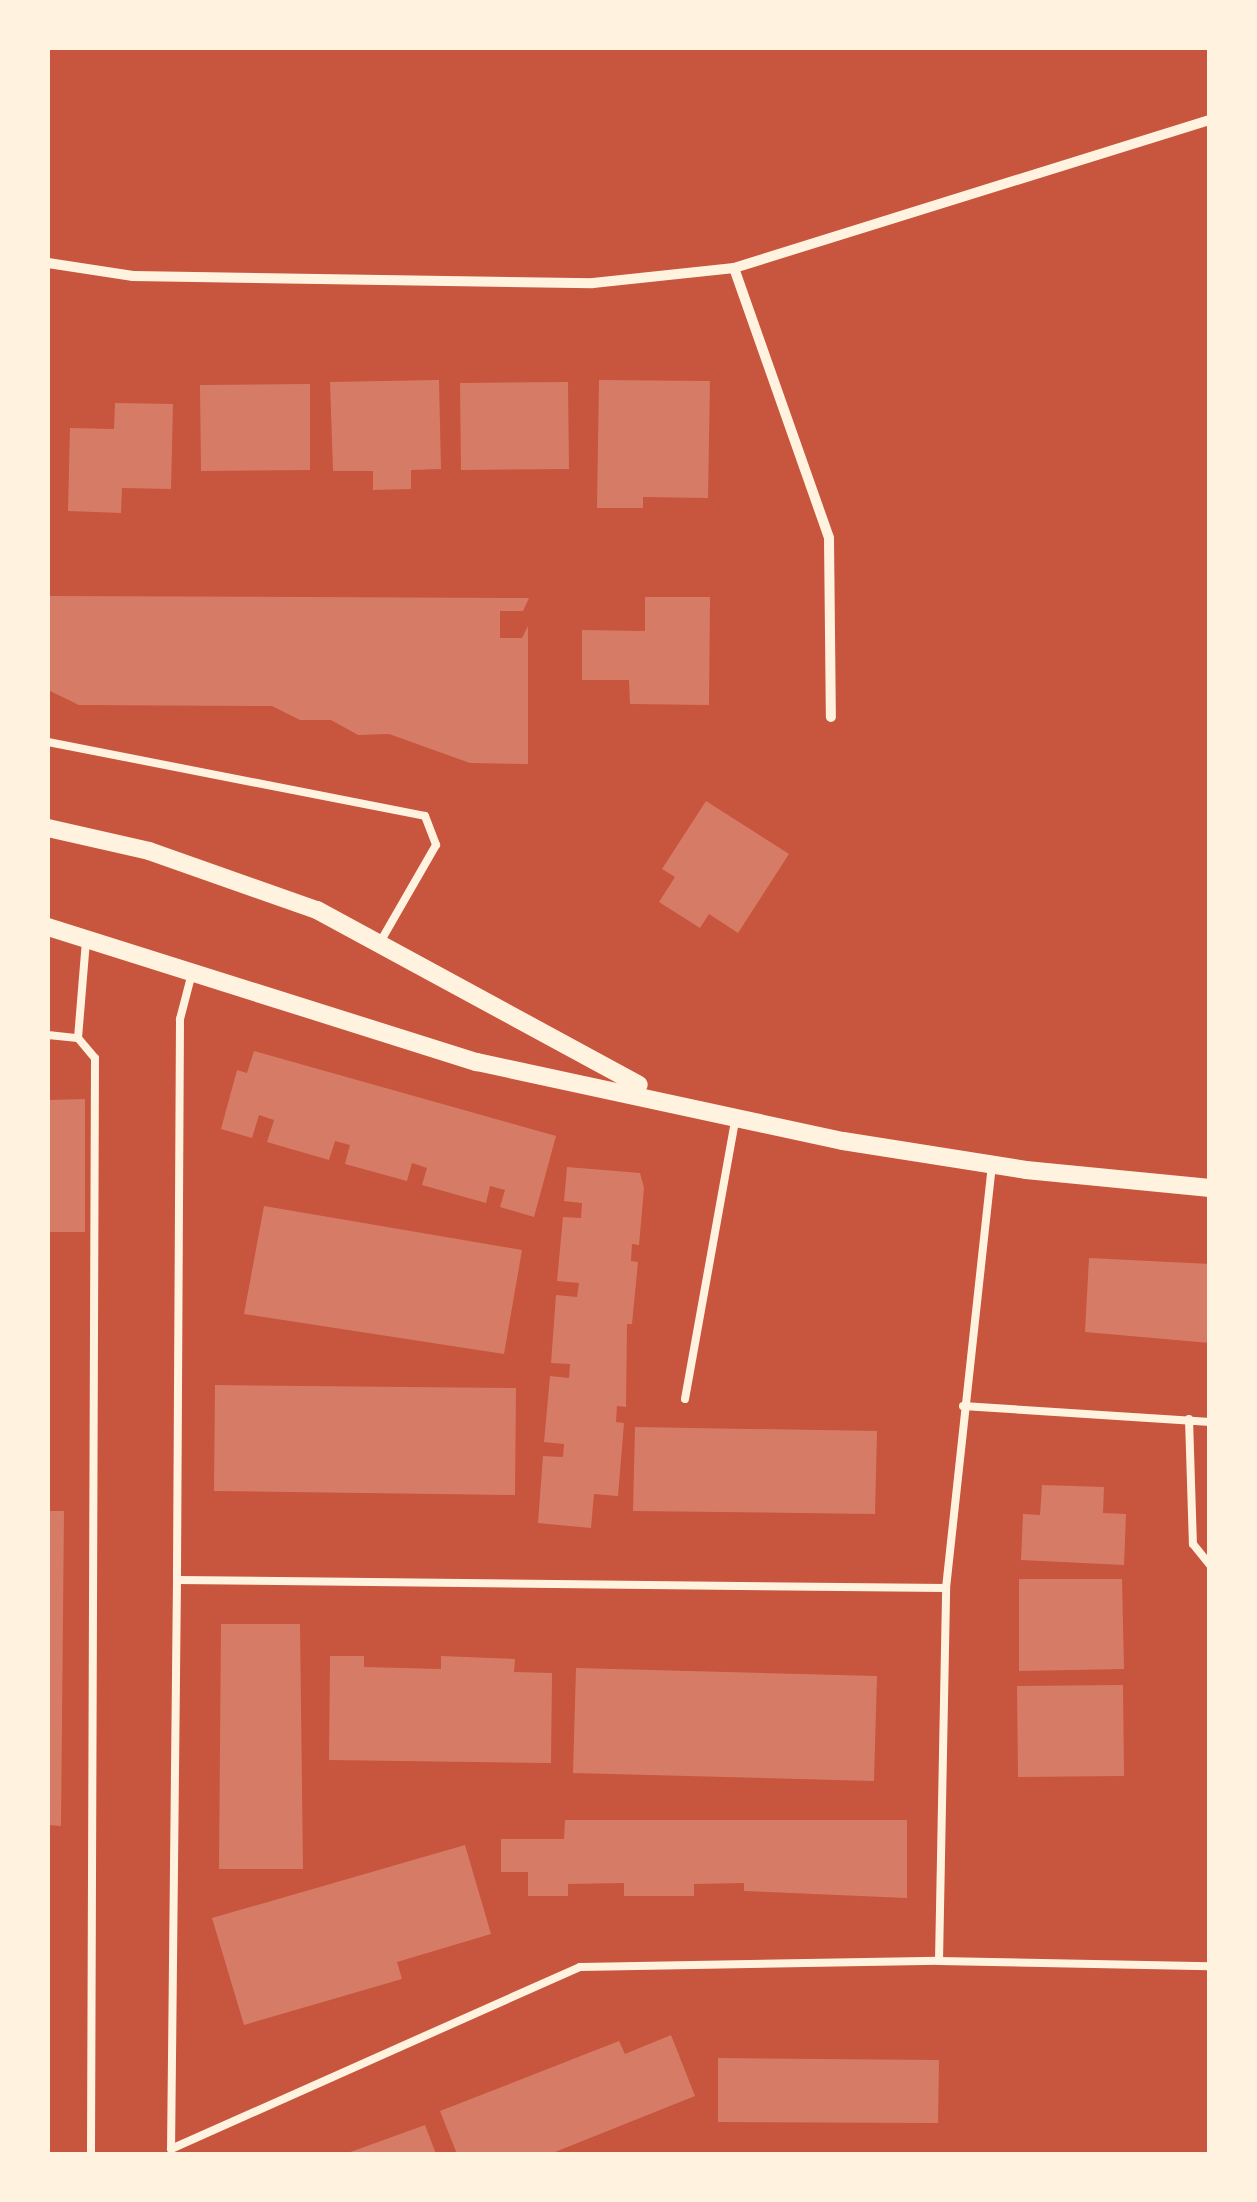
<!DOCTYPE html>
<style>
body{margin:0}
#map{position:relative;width:1257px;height:2202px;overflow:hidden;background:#c8553d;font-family:"Fira Sans Condensed",sans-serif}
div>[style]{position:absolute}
.building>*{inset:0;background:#d67c66}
.service>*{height:8px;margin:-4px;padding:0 4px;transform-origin:4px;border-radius:4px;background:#fff3e0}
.minor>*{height:10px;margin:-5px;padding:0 5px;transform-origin:5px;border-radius:5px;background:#fff3e0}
.tertiary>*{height:18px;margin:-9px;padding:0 9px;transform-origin:9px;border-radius:9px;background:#fff3e0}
span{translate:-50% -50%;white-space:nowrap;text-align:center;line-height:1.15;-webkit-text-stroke:8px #fff3e0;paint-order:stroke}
.frame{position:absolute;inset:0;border:50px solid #fff3e0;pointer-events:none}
</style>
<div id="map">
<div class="building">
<div style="clip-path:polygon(439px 380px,441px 469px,411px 470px,411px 489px,373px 490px,373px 471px,333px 471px,330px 382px)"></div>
<div style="clip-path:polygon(599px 380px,710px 381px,708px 498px,643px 497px,643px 508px,597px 508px)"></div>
<div style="clip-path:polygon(568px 382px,569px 469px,461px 470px,460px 383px)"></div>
<div style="clip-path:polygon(310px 384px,310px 470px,201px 471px,200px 385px)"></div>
<div style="clip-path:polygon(115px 403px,173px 404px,171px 489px,122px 488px,121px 513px,68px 511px,70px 428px,114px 429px)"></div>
<div style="clip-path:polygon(48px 596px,529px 598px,523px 611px,500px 611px,500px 638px,522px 638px,528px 626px,528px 764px,470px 763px,389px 734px,358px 735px,331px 720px,300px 720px,272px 706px,79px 705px,48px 690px)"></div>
<div style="clip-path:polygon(645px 597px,710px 597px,709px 705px,630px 704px,629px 680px,582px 680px,582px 630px,645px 631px)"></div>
<div style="clip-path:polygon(706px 801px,789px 854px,738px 933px,709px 914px,700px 928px,659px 902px,675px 877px,662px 869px)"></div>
<div style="clip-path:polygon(254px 1051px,556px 1136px,534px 1217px,500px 1207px,505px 1190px,490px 1186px,486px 1203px,422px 1185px,427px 1168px,412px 1163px,407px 1181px,345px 1164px,350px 1145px,335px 1141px,329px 1160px,267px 1142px,274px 1120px,259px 1115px,252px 1138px,221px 1129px,237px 1070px,247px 1073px)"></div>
<div style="clip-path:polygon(85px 1099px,85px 1232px,48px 1232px,48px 1100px)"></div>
<div style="clip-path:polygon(567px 1167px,640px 1173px,644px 1188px,639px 1245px,632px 1244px,631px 1261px,638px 1262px,632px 1324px,627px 1324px,626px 1407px,617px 1406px,616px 1422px,624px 1423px,618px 1496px,594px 1494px,591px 1528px,538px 1523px,543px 1456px,563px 1457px,564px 1444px,544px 1442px,550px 1376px,569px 1378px,570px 1364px,551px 1363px,556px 1295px,577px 1297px,579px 1283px,557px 1281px,563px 1217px,581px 1218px,582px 1203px,564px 1201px)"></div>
<div style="clip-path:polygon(264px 1206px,522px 1250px,504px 1354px,244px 1314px)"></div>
<div style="clip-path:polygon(1089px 1258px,1210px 1264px,1210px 1343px,1085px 1332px)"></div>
<div style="clip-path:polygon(215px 1385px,516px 1388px,515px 1495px,214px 1491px)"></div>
<div style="clip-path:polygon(635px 1427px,877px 1431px,875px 1514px,633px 1511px)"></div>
<div style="clip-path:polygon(1042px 1485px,1104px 1487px,1103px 1513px,1126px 1514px,1124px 1565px,1021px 1560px,1023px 1514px,1040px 1515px)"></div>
<div style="clip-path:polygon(48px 1511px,64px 1511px,61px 1826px,48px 1825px)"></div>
<div style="clip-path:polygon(1019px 1579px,1122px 1579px,1124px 1669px,1019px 1671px)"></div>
<div style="clip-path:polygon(221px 1624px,300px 1624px,303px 1869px,219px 1869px)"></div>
<div style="clip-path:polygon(330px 1656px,364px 1656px,364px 1667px,441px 1669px,441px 1656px,515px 1659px,514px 1672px,552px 1673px,551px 1763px,329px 1760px)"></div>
<div style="clip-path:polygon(576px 1668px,877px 1676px,874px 1781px,573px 1773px)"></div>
<div style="clip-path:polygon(1123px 1685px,1124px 1776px,1018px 1777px,1017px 1686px)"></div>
<div style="clip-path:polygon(565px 1820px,907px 1820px,907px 1898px,744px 1891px,744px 1883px,694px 1884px,694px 1896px,624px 1896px,624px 1883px,568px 1884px,568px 1896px,528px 1896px,528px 1872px,501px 1872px,501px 1839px,564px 1839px)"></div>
<div style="clip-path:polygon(465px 1845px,491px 1934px,397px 1962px,402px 1979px,244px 2025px,212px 1918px)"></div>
<div style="clip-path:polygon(671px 2035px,695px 2096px,550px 2154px,457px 2154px,440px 2111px,619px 2041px,625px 2054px)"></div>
<div style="clip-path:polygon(718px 2058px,939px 2060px,938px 2123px,718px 2122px)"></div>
<div style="clip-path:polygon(425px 2125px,436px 2154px,345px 2154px)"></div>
</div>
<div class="service">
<div style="left:48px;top:742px;width:384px;rotate:11.1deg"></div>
<div style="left:425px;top:816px;width:31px;rotate:69deg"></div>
<div style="left:436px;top:845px;width:114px;rotate:119.9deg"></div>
<div style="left:192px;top:973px;width:48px;rotate:104.6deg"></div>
<div style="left:180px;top:1019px;width:561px;rotate:90.31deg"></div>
<div style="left:177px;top:1580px;width:769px;rotate:0.6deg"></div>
<div style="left:946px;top:1588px;width:425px;rotate:-83.8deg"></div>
<div style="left:48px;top:1035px;width:30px;rotate:6deg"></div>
<div style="left:78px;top:1038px;width:98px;rotate:-85.3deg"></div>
<div style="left:78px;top:1038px;width:26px;rotate:50deg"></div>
<div style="left:95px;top:1058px;width:1096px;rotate:90.21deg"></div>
<div style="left:685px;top:1399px;width:283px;rotate:-79.8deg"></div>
<div style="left:963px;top:1406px;width:248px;rotate:3.7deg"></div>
<div style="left:1189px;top:1419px;width:125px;rotate:88.2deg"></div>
<div style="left:1193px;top:1544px;width:27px;rotate:51deg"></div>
<div style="left:177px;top:1580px;width:569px;rotate:90.6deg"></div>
<div style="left:171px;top:2149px;width:448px;rotate:-24deg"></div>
<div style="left:580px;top:1967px;width:359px;rotate:-1deg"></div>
<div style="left:939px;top:1961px;width:373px;rotate:-88.9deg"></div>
<div style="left:939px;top:1961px;width:271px;rotate:1.1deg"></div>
</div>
<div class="minor">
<div style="left:48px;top:263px;width:86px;rotate:8.7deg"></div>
<div style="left:133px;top:276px;width:460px;rotate:0.9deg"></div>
<div style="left:593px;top:283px;width:142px;rotate:-6.1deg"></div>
<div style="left:734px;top:268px;width:498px;rotate:-17.3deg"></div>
<div style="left:734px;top:268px;width:286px;rotate:70.6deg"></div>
<div style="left:829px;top:538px;width:179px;rotate:89.4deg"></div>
</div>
<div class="tertiary">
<div style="left:48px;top:828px;width:104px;rotate:12.8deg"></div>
<div style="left:149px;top:851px;width:178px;rotate:19.4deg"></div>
<div style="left:317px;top:910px;width:366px;rotate:28.5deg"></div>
<div style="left:48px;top:927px;width:450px;rotate:17.5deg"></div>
<div style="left:477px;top:1062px;width:374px;rotate:12.2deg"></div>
<div style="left:843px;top:1141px;width:185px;rotate:9deg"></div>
<div style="left:1026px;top:1170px;width:185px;rotate:5.6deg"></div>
</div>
<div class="frame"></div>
</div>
